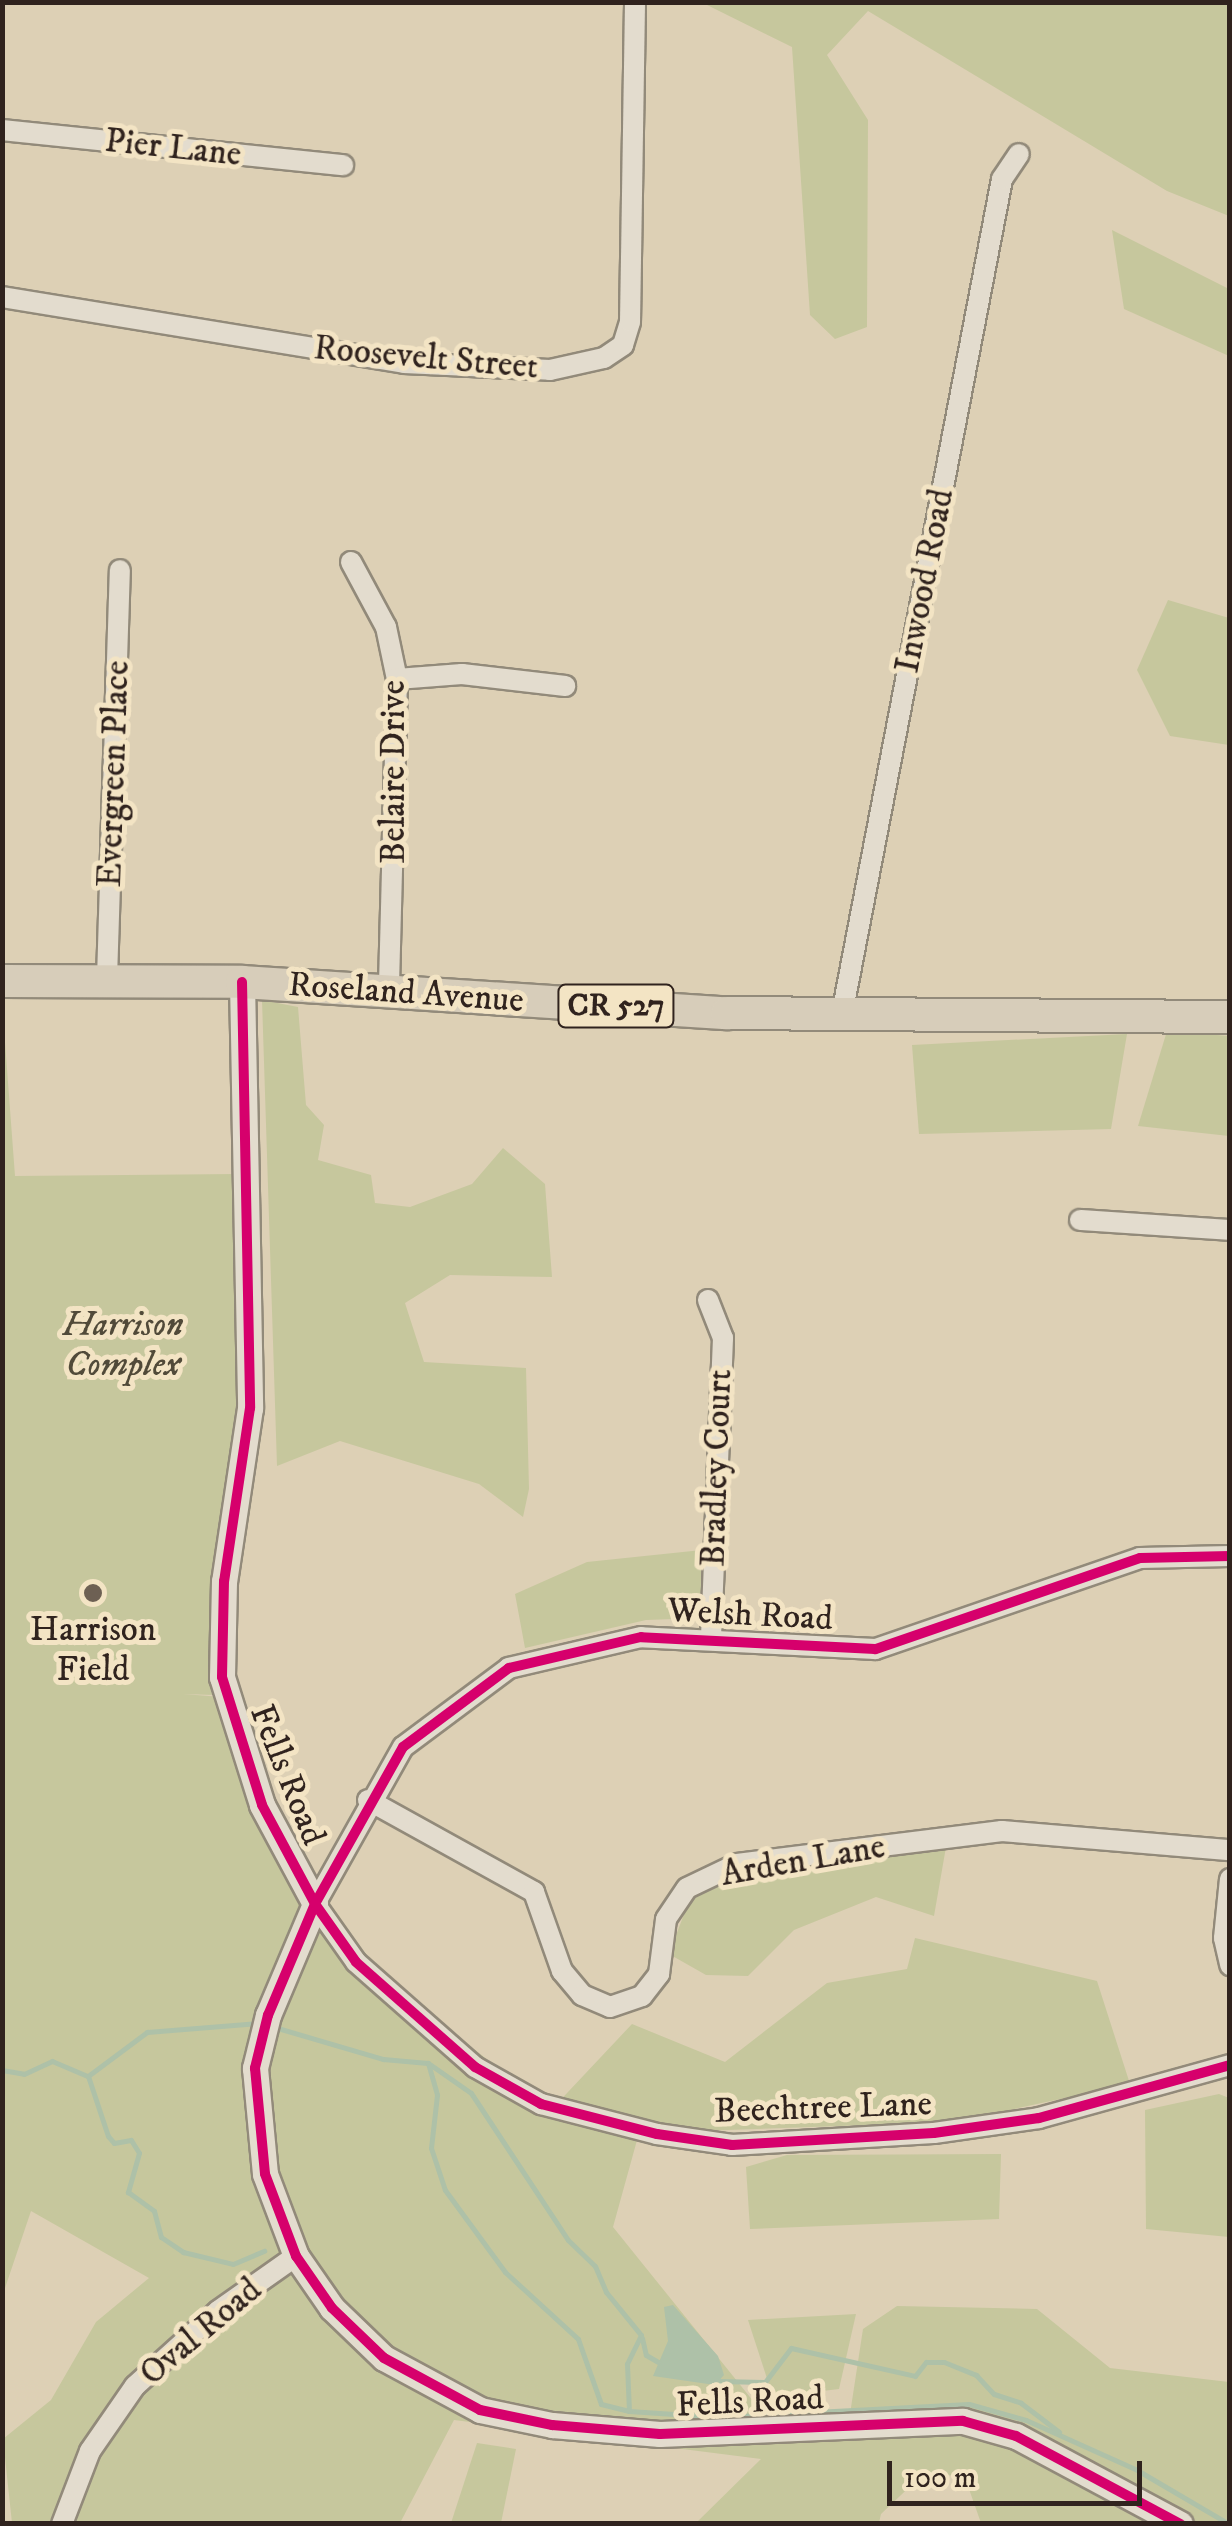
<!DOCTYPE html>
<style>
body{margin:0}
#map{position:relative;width:1232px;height:2526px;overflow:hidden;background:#ddd0b5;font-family:"IM FELL DW Pica",serif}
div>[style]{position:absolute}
.green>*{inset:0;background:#c6c79d}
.water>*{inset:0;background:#aec1a8}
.stream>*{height:5px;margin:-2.5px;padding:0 2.5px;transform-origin:2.5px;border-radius:2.5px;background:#aec1a8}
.roads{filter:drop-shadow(2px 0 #928a7a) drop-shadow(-2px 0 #928a7a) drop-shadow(0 2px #928a7a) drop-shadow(0 -2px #928a7a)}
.minor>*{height:20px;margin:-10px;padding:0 10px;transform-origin:10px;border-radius:10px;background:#e3dcce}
.tertiary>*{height:25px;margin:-12.5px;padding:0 12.5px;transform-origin:12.5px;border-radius:12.5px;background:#e3dcce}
.primary>*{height:32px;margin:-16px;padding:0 16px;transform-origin:16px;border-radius:16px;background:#d7cdba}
.cycleway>*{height:10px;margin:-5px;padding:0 5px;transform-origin:5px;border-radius:5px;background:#d6006c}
.dots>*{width:28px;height:28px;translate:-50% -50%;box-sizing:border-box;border:5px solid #f3e4c4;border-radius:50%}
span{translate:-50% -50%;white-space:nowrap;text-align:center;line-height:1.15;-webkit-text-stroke:10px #f3e4c4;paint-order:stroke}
.shield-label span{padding:2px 8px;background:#f3e4c4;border:2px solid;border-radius:8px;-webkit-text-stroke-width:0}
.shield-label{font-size:32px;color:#30231e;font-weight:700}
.street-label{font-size:35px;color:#30231e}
.park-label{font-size:35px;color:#514a39;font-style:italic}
.poi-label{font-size:35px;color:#30231e}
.frame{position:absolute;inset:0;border:5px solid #30231e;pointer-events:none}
.scale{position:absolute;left:887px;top:2461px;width:255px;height:45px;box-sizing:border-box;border:5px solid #30231e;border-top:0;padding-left:12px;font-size:30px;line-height:35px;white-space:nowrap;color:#30231e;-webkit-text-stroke:8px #f3e4c4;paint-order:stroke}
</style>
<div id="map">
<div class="green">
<div style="clip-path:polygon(703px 3px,1229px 3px,1229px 216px,1167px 191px,868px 11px,827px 55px,868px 120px,867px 327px,835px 339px,810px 315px,792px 47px)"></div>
<div style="clip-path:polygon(1112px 230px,1229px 289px,1229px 356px,1124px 309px)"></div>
<div style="clip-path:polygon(1168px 600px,1229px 618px,1229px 745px,1170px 736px,1137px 670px)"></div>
<div style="clip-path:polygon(262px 1000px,298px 1007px,306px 1105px,324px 1125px,318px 1160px,371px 1175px,375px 1203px,410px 1207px,472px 1184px,503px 1148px,545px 1184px,552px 1277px,450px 1275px,405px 1303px,424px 1362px,526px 1368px,529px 1489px,523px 1517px,479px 1484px,340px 1441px,277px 1466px)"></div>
<div style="clip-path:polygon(2px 1002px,15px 1176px,237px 1174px,238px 1471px,209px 1602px,214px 1695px,183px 1694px,222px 1697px,347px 1952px,552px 2109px,632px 2024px,725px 2062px,827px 1983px,907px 1969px,915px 1938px,1097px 1981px,1130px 2084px,954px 2122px,639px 2133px,613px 2227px,778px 2432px,848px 2427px,863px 2329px,897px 2306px,1037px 2309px,1110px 2368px,1229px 2382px,1229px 2523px,1188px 2523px,1153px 2513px,1147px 2523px,981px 2523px,964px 2475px,921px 2476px,881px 2514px,879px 2523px,696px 2523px,761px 2459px,454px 2420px,400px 2523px,12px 2523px,3px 2439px,51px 2400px,96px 2322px,149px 2278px,31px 2211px,2px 2297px)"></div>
<div style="clip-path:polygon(1167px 1031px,1229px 1036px,1229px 1136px,1138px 1126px)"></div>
<div style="clip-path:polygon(1127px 1034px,1111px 1129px,919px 1134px,912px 1045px)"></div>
<div style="clip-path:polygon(702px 1550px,703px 1618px,646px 1620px,525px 1648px,515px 1594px,587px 1562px)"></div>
<div style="clip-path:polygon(946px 1847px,934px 1916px,876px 1897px,794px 1930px,748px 1976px,706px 1975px,669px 1954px,692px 1893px,780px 1864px)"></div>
<div style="clip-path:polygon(1219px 2094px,1229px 2098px,1229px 2237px,1146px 2229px,1145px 2110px)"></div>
<div style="clip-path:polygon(1001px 2154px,999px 2219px,750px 2229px,746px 2167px,787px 2155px)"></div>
<div style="clip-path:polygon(856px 2314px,839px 2389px,773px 2397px,748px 2320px)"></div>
<div style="clip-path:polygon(477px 2443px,516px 2449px,501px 2523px,451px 2523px)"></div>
</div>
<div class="water">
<div style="clip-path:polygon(673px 2305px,718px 2356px,724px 2375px,715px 2385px,653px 2376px,668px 2341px,664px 2307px)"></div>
</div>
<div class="stream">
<div style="left:274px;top:2027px;width:114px;rotate:16.4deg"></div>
<div style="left:383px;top:2059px;width:45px;rotate:5.1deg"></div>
<div style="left:428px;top:2063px;width:52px;rotate:34.9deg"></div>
<div style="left:471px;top:2093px;width:176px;rotate:56.6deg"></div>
<div style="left:568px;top:2240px;width:37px;rotate:44deg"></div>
<div style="left:595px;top:2266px;width:28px;rotate:67deg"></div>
<div style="left:606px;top:2292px;width:55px;rotate:50.9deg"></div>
<div style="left:641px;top:2335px;width:32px;rotate:116deg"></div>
<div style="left:627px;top:2364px;width:47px;rotate:87.6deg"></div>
<div style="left:629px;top:2411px;width:90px;rotate:3.8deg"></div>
<div style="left:719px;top:2417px;width:250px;rotate:-3deg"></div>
<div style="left:969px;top:2404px;width:59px;rotate:15.7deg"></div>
<div style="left:1026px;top:2420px;width:122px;rotate:24.2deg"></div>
<div style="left:1137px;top:2470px;width:107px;rotate:30.4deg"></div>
<div style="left:428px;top:2063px;width:33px;rotate:74deg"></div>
<div style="left:437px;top:2095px;width:53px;rotate:96.5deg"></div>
<div style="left:431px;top:2148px;width:44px;rotate:71.6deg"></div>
<div style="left:445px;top:2190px;width:102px;rotate:53.8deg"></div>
<div style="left:505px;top:2272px;width:99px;rotate:42.5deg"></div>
<div style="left:578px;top:2339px;width:69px;rotate:70.5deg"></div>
<div style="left:601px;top:2404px;width:29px;rotate:14deg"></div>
<div style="left:2px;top:2070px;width:22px;rotate:10deg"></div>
<div style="left:24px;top:2074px;width:31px;rotate:-25deg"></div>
<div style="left:52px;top:2061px;width:39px;rotate:23deg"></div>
<div style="left:88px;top:2076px;width:74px;rotate:-36.7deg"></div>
<div style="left:147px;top:2032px;width:111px;rotate:-4.6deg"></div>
<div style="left:88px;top:2076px;width:63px;rotate:71.6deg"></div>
<div style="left:108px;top:2136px;width:9px;rotate:49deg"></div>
<div style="left:114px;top:2143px;width:17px;rotate:-10deg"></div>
<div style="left:131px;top:2140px;width:15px;rotate:58deg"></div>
<div style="left:139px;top:2153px;width:41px;rotate:105.8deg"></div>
<div style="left:128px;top:2192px;width:32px;rotate:36deg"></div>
<div style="left:154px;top:2211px;width:27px;rotate:75deg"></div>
<div style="left:161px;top:2237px;width:27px;rotate:34deg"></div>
<div style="left:183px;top:2252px;width:51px;rotate:13.5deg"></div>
<div style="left:233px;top:2264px;width:34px;rotate:-23deg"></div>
<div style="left:642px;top:2338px;width:17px;rotate:77deg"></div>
<div style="left:646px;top:2355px;width:14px;rotate:30deg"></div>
<div style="left:720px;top:2381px;width:45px;rotate:1.3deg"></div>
<div style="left:765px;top:2382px;width:43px;rotate:-52.6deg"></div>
<div style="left:791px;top:2348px;width:127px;rotate:12.7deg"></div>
<div style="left:915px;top:2376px;width:18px;rotate:-52deg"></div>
<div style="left:926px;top:2362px;width:18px"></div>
<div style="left:944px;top:2362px;width:35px;rotate:22deg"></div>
<div style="left:976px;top:2375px;width:26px;rotate:47deg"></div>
<div style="left:994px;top:2394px;width:28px;rotate:18deg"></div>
<div style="left:1021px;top:2403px;width:48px;rotate:37.3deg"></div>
</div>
<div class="roads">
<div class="minor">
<div style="left:2px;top:130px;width:343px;rotate:5.9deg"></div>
<div style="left:2px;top:297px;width:407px;rotate:9.3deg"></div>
<div style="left:404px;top:363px;width:146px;rotate:2.7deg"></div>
<div style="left:550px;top:370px;width:55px;rotate:-12.5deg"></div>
<div style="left:604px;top:358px;width:23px;rotate:-34deg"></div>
<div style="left:623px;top:345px;width:24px;rotate:-73deg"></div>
<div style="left:630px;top:322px;width:320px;rotate:-89.1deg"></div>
<div style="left:351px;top:562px;width:74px;rotate:61.7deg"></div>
<div style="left:386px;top:627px;width:53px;rotate:78.1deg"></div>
<div style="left:397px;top:679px;width:313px;rotate:91.5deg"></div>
<div style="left:397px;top:679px;width:65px;rotate:-4.4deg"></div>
<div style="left:462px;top:674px;width:104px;rotate:6.6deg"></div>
<div style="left:107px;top:979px;width:409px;rotate:-88.2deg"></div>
<div style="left:842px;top:1014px;width:850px;rotate:-79.15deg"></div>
<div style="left:1002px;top:179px;width:30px;rotate:-56deg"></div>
<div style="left:1080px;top:1220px;width:150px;rotate:3.8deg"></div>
<div style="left:708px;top:1300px;width:41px;rotate:68.5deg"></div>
<div style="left:723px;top:1338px;width:302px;rotate:92.3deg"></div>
<div style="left:1230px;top:1556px;width:90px;rotate:178.7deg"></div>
<div style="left:1140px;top:1558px;width:280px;rotate:161deg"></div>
<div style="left:875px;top:1649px;width:234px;rotate:-177.1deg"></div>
<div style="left:641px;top:1637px;width:136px;rotate:166.8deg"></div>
<div style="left:509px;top:1668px;width:132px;rotate:143.3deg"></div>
<div style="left:403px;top:1747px;width:180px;rotate:119.3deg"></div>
<div style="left:315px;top:1904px;width:71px;rotate:54.7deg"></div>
<div style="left:356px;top:1962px;width:159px;rotate:41.4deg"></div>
<div style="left:475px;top:2067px;width:76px;rotate:29.3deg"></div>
<div style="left:541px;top:2104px;width:120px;rotate:14.5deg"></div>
<div style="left:657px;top:2134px;width:76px;rotate:8.3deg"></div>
<div style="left:732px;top:2145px;width:202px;rotate:-3.4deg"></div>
<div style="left:934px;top:2133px;width:106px;rotate:-8.1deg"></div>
<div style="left:1039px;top:2118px;width:198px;rotate:-15.5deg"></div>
<div style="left:368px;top:1800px;width:190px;rotate:29deg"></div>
<div style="left:534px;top:1892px;width:84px;rotate:70.5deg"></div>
<div style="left:562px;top:1971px;width:31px;rotate:50deg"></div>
<div style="left:582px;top:1995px;width:30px;rotate:23deg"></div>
<div style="left:610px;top:2007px;width:34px;rotate:-19deg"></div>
<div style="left:642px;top:1996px;width:28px;rotate:-52deg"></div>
<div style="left:659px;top:1974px;width:55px;rotate:-82.7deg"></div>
<div style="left:666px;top:1919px;width:37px;rotate:-56deg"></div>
<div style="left:687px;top:1888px;width:55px;rotate:-25.6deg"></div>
<div style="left:737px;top:1864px;width:267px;rotate:-7.1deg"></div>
<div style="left:1002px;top:1831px;width:229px;rotate:4.8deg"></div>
<div style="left:1230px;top:1879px;width:59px;rotate:95.8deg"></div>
<div style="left:1224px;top:1938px;width:28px;rotate:77deg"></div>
<div style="left:62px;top:2524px;width:78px;rotate:-69deg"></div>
<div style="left:90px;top:2451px;width:79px;rotate:-55.3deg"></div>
<div style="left:135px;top:2386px;width:112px;rotate:-42.1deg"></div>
<div style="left:218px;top:2311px;width:95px;rotate:-35.2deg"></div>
</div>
<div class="tertiary">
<div style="left:242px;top:982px;width:426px;rotate:88.9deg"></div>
<div style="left:250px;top:1408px;width:175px;rotate:98.5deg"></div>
<div style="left:224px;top:1581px;width:96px;rotate:91.2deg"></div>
<div style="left:222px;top:1677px;width:134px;rotate:72.6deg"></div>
<div style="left:262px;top:1805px;width:112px;rotate:61.8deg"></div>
<div style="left:315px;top:1904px;width:121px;rotate:112.9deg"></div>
<div style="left:268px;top:2015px;width:55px;rotate:103.8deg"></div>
<div style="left:255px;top:2068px;width:106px;rotate:84.6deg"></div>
<div style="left:265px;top:2174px;width:88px;rotate:69.3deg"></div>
<div style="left:296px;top:2256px;width:63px;rotate:55.3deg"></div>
<div style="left:332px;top:2308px;width:72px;rotate:43.9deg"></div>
<div style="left:384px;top:2358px;width:109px;rotate:28.4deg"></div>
<div style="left:480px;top:2410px;width:74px;rotate:11.8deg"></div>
<div style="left:552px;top:2425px;width:108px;rotate:4.8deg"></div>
<div style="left:660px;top:2434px;width:303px;rotate:-2.5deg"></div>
<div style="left:963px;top:2421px;width:55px;rotate:15.8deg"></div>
<div style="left:1016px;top:2436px;width:186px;rotate:28.2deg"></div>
</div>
<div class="primary">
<div style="left:2px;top:981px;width:240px;rotate:0.2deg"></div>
<div style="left:242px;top:982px;width:486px;rotate:3.7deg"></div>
<div style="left:727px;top:1013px;width:503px;rotate:0.46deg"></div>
</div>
</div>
<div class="cycleway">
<div style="left:242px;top:982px;width:426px;rotate:88.9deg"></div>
<div style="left:250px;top:1408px;width:175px;rotate:98.5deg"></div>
<div style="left:224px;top:1581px;width:96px;rotate:91.2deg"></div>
<div style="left:222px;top:1677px;width:134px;rotate:72.6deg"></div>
<div style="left:262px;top:1805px;width:112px;rotate:61.8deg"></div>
<div style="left:315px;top:1904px;width:121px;rotate:112.9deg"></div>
<div style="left:268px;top:2015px;width:55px;rotate:103.8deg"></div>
<div style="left:255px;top:2068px;width:106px;rotate:84.6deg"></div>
<div style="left:265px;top:2174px;width:88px;rotate:69.3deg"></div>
<div style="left:296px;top:2256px;width:63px;rotate:55.3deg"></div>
<div style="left:332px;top:2308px;width:72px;rotate:43.9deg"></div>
<div style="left:384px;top:2358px;width:109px;rotate:28.4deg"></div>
<div style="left:480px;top:2410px;width:74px;rotate:11.8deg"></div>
<div style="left:552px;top:2425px;width:108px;rotate:4.8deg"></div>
<div style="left:660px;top:2434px;width:303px;rotate:-2.5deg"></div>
<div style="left:963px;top:2421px;width:55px;rotate:15.8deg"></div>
<div style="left:1016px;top:2436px;width:186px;rotate:28.2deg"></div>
<div style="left:1230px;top:1556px;width:90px;rotate:178.7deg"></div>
<div style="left:1140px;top:1558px;width:280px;rotate:161deg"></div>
<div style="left:875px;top:1649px;width:234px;rotate:-177.1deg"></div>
<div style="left:641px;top:1637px;width:136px;rotate:166.8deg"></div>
<div style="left:509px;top:1668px;width:132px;rotate:143.3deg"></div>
<div style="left:403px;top:1747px;width:180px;rotate:119.3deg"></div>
<div style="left:315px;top:1904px;width:71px;rotate:54.7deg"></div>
<div style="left:356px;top:1962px;width:159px;rotate:41.4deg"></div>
<div style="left:475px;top:2067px;width:76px;rotate:29.3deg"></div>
<div style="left:541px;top:2104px;width:120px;rotate:14.5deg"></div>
<div style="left:657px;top:2134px;width:76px;rotate:8.3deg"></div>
<div style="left:732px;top:2145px;width:202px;rotate:-3.4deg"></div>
<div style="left:934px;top:2133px;width:106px;rotate:-8.1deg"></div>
<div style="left:1039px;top:2118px;width:198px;rotate:-15.5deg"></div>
</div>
<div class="dots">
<div style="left:93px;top:1593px;background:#6d6053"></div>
</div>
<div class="shield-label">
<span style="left:616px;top:1006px">CR 527</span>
</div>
<div class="street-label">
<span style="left:173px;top:148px;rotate:6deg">Pier Lane</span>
<span style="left:426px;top:358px;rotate:5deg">Roosevelt Street</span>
<span style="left:925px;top:581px;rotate:-79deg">Inwood Road</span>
<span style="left:394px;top:772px;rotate:-90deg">Belaire Drive</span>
<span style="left:114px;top:774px;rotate:-88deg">Evergreen Place</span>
<span style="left:406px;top:993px;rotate:4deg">Roseland Avenue</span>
<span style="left:717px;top:1468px;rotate:-88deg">Bradley Court</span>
<span style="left:750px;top:1615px;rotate:3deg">Welsh Road</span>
<span style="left:287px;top:1775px;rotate:68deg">Fells Road</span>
<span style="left:803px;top:1861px;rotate:-10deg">Arden Lane</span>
<span style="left:823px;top:2108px;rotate:-2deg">Beechtree Lane</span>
<span style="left:201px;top:2332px;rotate:-40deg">Oval Road</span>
<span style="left:750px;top:2402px;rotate:-3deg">Fells Road</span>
</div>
<div class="park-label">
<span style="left:123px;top:1345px">Harrison<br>Complex</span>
</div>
<div class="poi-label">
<span style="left:93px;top:1650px">Harrison<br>Field</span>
</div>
<div class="frame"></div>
<div class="scale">100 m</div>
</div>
